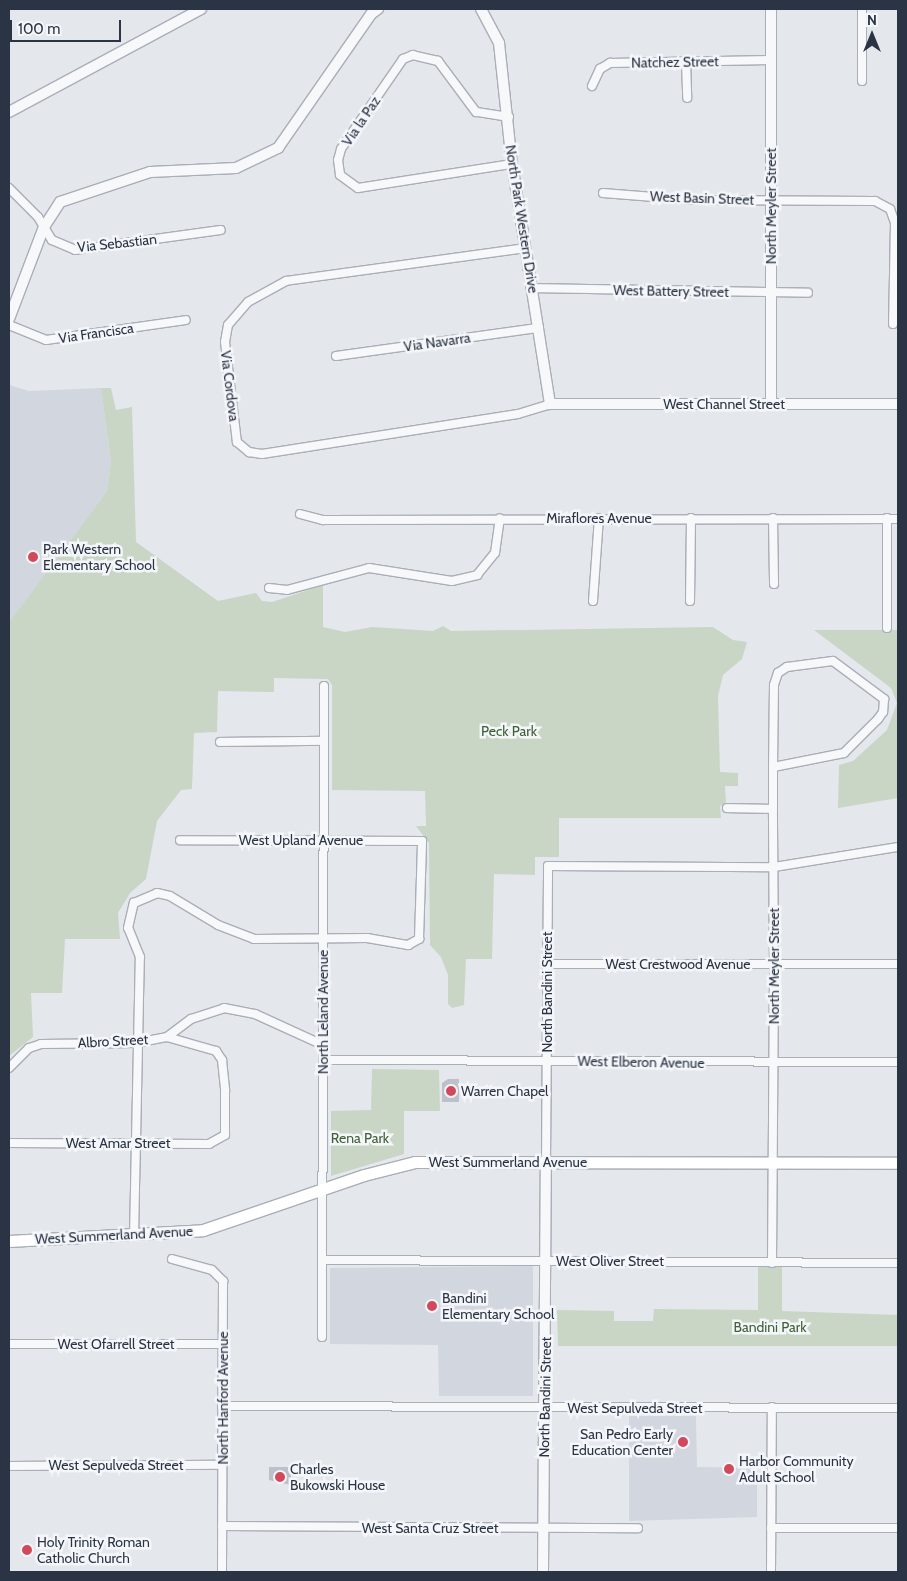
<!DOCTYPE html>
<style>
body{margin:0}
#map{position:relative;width:907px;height:1581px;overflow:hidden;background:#e4e7ec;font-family:Cabin,sans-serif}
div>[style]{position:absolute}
.built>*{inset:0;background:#d2d6de}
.green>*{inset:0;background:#c9d6c5}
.building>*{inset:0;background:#bbc0ca}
.roads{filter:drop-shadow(1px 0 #a9aeb7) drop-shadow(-1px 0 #a9aeb7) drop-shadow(0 1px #a9aeb7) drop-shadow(0 -1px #a9aeb7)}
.minor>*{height:8px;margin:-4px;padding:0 4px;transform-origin:4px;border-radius:4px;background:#f7f8fa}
.tertiary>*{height:10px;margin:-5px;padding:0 5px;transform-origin:5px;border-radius:5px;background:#f7f8fa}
.secondary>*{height:11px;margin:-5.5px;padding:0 5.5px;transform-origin:5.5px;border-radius:5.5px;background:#fff}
.dots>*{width:14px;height:14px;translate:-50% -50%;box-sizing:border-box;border:2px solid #f4f6f9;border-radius:50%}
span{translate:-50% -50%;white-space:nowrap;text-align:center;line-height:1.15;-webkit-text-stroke:5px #f4f6f9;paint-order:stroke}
.street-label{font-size:14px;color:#2b3445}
.poi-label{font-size:14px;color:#2b3445}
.left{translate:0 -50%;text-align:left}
.right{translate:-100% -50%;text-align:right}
.park-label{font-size:14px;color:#3f6138}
.frame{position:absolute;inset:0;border:10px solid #2b3445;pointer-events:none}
.north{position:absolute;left:847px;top:10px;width:50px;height:50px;-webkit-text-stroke:4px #f4f6f9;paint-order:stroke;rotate:0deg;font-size:14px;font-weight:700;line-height:20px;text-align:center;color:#2b3445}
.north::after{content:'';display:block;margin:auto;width:18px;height:22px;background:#2b3445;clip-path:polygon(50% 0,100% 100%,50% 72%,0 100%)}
.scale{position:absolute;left:10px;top:20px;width:111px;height:22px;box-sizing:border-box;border:2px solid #2b3445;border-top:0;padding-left:6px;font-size:15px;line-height:18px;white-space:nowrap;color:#2b3445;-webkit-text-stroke:4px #f4f6f9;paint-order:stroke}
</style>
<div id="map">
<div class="built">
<div style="clip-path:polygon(9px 385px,29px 391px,101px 388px,111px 462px,107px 491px,9px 622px)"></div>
<div style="clip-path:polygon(533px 1266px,533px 1396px,439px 1396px,438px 1345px,330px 1344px,330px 1268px)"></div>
<div style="clip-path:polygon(629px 1416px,696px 1416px,697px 1467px,757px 1468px,757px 1517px,629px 1521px)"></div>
</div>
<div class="green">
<div style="clip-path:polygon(101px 388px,111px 388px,116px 410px,132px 407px,136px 542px,218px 601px,256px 593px,262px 601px,272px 602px,323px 585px,323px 627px,345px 632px,372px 627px,433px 631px,443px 626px,451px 631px,713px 627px,733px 640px,747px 642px,742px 659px,723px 675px,718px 696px,720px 772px,738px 773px,738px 786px,725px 786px,726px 802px,720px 806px,721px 818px,559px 818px,559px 857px,535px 857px,535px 875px,494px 874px,492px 959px,466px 959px,464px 1005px,452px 1008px,448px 1004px,448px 975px,441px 957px,430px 945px,429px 843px,416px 826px,426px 826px,425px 791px,332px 790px,332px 685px,328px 679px,274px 678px,274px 692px,218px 691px,217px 732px,194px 733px,192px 789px,181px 790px,157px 821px,146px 879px,130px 893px,118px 913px,120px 939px,65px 939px,62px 993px,31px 993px,33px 1037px,9px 1056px,9px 622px,107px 491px,111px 462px)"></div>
<div style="clip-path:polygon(814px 630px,898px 630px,898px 798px,838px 808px,839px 765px,853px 761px,887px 730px,897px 703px,891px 688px)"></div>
<div style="clip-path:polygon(372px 1069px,439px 1070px,440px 1111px,404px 1111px,404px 1154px,331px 1176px,331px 1111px,371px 1110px)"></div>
<div style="clip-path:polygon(758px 1263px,782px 1264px,782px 1311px,898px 1315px,898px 1346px,558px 1346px,557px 1310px,614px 1311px,614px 1321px,653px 1321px,654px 1309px,758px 1310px)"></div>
</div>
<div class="building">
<div style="clip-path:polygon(448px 1079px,459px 1079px,459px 1102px,442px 1102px,442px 1083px)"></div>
<div style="clip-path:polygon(269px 1467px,291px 1467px,291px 1485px,269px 1480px)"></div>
</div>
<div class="roads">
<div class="minor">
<div style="left:862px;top:9px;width:72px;rotate:90deg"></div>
<div style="left:686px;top:62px;width:36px;rotate:88deg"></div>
<div style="left:592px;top:86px;width:19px;rotate:-65deg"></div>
<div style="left:600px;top:69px;width:12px;rotate:-31deg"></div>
<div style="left:610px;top:63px;width:161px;rotate:-1.1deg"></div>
<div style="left:509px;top:117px;width:33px;rotate:-171deg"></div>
<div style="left:476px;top:112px;width:64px;rotate:-126.7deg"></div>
<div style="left:438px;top:61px;width:26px;rotate:-167deg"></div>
<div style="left:413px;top:55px;width:11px;rotate:158deg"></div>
<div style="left:403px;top:59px;width:109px;rotate:124.6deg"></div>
<div style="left:341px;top:149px;width:11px;rotate:105deg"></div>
<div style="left:338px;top:160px;width:15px;rotate:82deg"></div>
<div style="left:340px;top:175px;width:22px;rotate:36deg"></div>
<div style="left:358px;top:188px;width:156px;rotate:-8.9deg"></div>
<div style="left:9px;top:188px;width:41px;rotate:45deg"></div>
<div style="left:38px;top:217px;width:27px;rotate:59deg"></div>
<div style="left:52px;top:240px;width:25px;rotate:23deg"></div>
<div style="left:75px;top:250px;width:147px;rotate:-7.8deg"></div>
<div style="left:603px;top:193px;width:89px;rotate:4.5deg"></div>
<div style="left:692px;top:200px;width:183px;rotate:0.3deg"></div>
<div style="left:875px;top:201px;width:17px;rotate:28deg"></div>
<div style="left:890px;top:209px;width:15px;rotate:70deg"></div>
<div style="left:895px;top:223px;width:101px;rotate:91.1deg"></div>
<div style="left:526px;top:248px;width:242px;rotate:172.2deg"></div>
<div style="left:286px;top:281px;width:43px;rotate:151.1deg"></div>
<div style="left:248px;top:302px;width:30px;rotate:131deg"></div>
<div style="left:228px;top:325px;width:17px;rotate:100deg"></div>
<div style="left:225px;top:342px;width:101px;rotate:83.2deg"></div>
<div style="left:237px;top:442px;width:16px;rotate:40deg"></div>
<div style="left:249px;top:452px;width:13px;rotate:9deg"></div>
<div style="left:262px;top:454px;width:259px;rotate:-8.9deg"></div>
<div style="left:518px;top:414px;width:34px;rotate:-17deg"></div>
<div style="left:533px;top:288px;width:275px;rotate:1deg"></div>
<div style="left:9px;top:325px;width:40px;rotate:22deg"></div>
<div style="left:46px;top:340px;width:141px;rotate:-8.1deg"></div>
<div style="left:336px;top:356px;width:205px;rotate:-7.9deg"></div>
<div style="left:300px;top:514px;width:24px;rotate:15deg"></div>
<div style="left:323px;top:520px;width:575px;rotate:-0.1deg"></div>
<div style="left:773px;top:518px;width:66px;rotate:89.1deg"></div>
<div style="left:887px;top:518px;width:110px;rotate:90deg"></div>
<div style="left:269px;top:588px;width:18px;rotate:6deg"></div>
<div style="left:287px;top:590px;width:85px;rotate:-15deg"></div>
<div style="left:369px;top:568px;width:84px;rotate:8.9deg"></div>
<div style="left:452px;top:581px;width:26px;rotate:-13deg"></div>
<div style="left:477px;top:575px;width:28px;rotate:-51deg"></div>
<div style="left:495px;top:553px;width:35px;rotate:-82deg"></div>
<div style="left:593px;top:601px;width:83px;rotate:-85.9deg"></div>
<div style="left:690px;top:601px;width:83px;rotate:-89.3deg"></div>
<div style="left:220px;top:742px;width:104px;rotate:-0.6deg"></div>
<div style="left:727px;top:808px;width:46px;rotate:1.2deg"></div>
<div style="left:547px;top:964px;width:351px"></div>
<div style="left:167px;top:1037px;width:30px;rotate:-37deg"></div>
<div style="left:191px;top:1019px;width:35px;rotate:-18deg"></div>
<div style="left:224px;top:1008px;width:32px;rotate:11deg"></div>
<div style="left:255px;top:1014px;width:75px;rotate:24.5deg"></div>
<div style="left:323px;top:1060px;width:575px;rotate:0.2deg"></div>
<div style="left:9px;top:1068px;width:28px;rotate:-45deg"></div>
<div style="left:29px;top:1048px;width:13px;rotate:-18deg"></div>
<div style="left:41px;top:1044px;width:95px;rotate:-0.6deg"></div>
<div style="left:136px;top:1043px;width:32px;rotate:-11deg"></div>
<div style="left:167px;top:1037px;width:51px;rotate:15.9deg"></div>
<div style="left:216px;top:1051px;width:11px;rotate:56deg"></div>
<div style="left:222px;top:1060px;width:31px;rotate:84deg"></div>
<div style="left:225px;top:1091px;width:44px;rotate:90deg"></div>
<div style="left:225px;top:1135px;width:18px;rotate:151deg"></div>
<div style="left:209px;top:1144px;width:200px;rotate:-179.7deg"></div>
<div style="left:546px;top:1162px;width:296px;rotate:-89.6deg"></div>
<div style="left:548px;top:866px;width:226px;rotate:0.3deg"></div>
<div style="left:774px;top:867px;width:126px;rotate:-9.2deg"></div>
<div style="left:134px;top:1236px;width:279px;rotate:-88.8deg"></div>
<div style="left:140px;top:957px;width:31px;rotate:-112deg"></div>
<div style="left:128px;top:928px;width:26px;rotate:-77deg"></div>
<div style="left:134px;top:903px;width:25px;rotate:-23deg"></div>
<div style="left:157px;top:893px;width:13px;rotate:13deg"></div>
<div style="left:170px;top:896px;width:56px;rotate:31.1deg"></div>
<div style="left:218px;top:925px;width:39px;rotate:21deg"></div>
<div style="left:254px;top:939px;width:113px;rotate:-0.5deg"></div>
<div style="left:367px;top:938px;width:42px;rotate:9.7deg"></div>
<div style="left:408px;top:945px;width:13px;rotate:-29deg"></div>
<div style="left:419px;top:939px;width:98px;rotate:-88.2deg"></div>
<div style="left:422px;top:841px;width:242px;rotate:-179.8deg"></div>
<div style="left:172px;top:1259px;width:41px;rotate:15.4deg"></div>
<div style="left:212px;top:1270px;width:16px;rotate:45deg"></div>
<div style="left:223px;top:1281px;width:291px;rotate:90.2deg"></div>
<div style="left:322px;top:1260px;width:576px;rotate:0.3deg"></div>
<div style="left:772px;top:1263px;width:298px;rotate:-89.6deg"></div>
<div style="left:774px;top:965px;width:156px;rotate:-90.4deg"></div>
<div style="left:773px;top:809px;width:42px;rotate:-90deg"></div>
<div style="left:773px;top:767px;width:82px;rotate:-89.3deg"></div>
<div style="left:774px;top:685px;width:13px;rotate:-72deg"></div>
<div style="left:778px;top:673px;width:11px;rotate:-34deg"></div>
<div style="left:787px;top:667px;width:46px;rotate:-7.4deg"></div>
<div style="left:833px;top:661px;width:64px;rotate:36.7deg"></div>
<div style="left:884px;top:699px;width:13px;rotate:94deg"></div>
<div style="left:883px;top:712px;width:9px;rotate:126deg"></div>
<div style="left:878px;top:719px;width:48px;rotate:135deg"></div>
<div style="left:844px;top:753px;width:72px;rotate:168.8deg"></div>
<div style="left:322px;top:1337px;width:651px;rotate:-89.82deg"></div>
<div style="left:9px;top:1344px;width:214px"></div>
<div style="left:222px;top:1406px;width:676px;rotate:0.17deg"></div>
<div style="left:9px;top:1466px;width:213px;rotate:-0.3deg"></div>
<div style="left:222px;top:1526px;width:416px;rotate:0.3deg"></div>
<div style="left:771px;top:1528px;width:127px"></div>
<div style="left:771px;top:1572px;width:165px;rotate:-89.7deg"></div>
</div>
<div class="tertiary">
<div style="left:481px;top:9px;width:38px;rotate:62deg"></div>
<div style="left:499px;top:43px;width:122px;rotate:83.9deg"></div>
<div style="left:512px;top:164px;width:243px;rotate:81deg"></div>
<div style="left:550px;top:404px;width:348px"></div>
<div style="left:771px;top:9px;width:395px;rotate:90deg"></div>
<div style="left:9px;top:112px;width:218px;rotate:-28.2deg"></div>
<div style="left:9px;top:319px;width:98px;rotate:-69.2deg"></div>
<div style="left:44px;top:227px;width:30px;rotate:-57deg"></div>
<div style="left:60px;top:202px;width:95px;rotate:-18.4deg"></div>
<div style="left:150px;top:172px;width:86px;rotate:-2.7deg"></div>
<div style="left:236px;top:168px;width:47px;rotate:-25.5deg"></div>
<div style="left:278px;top:148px;width:163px;rotate:-55.2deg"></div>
<div style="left:371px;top:14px;width:9px;rotate:-36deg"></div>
<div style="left:543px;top:1572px;width:410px;rotate:-89.6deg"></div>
</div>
<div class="secondary">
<div style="left:9px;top:1241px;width:194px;rotate:-3.2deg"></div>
<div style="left:203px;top:1230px;width:170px;rotate:-18.9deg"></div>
<div style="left:364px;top:1175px;width:53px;rotate:-14.3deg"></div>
<div style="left:415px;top:1162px;width:483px;rotate:0.1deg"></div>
</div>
</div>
<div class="dots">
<div style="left:33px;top:557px;background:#d1495b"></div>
<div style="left:451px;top:1091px;background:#d1495b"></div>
<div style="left:432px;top:1306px;background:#d1495b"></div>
<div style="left:683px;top:1442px;background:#d1495b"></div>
<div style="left:729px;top:1469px;background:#d1495b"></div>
<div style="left:280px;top:1477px;background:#d1495b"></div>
<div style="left:27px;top:1550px;background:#d1495b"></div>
</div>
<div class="street-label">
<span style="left:675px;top:62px;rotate:-1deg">Natchez Street</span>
<span style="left:361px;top:121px;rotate:-56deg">Via la Paz</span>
<span style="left:702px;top:198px;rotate:2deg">West Basin Street</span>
<span style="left:771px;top:206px;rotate:-90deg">North Meyler Street</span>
<span style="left:522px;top:219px;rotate:81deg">North Park Western Drive</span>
<span style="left:117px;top:243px;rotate:-6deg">Via Sebastian</span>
<span style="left:671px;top:291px;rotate:1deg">West Battery Street</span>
<span style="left:96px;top:333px;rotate:-8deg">Via Francisca</span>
<span style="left:437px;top:342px;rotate:-8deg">Via Navarra</span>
<span style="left:230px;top:386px;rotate:83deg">Via Cordova</span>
<span style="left:724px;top:404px">West Channel Street</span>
<span style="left:599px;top:518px">Miraflores Avenue</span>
<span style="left:301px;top:840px">West Upland Avenue</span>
<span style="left:678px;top:964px">West Crestwood Avenue</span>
<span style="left:774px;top:966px;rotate:-90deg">North Meyler Street</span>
<span style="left:547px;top:992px;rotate:-90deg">North Bandini Street</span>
<span style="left:323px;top:1012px;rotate:-90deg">North Leland Avenue</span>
<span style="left:113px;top:1041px;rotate:-3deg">Albro Street</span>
<span style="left:641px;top:1062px;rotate:1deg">West Elberon Avenue</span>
<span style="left:118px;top:1143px">West Amar Street</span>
<span style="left:508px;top:1162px">West Summerland Avenue</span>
<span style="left:114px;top:1235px;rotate:-3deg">West Summerland Avenue</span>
<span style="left:610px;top:1261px">West Oliver Street</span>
<span style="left:116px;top:1344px">West Ofarrell Street</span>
<span style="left:545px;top:1397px;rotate:-89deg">North Bandini Street</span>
<span style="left:223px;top:1398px;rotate:-90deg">North Hanford Avenue</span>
<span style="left:635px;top:1408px">West Sepulveda Street</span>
<span style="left:116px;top:1465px">West Sepulveda Street</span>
<span style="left:430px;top:1528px">West Santa Cruz Street</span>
</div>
<div class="poi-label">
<span class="left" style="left:43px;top:557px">Park Western<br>Elementary School</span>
<span class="left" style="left:461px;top:1091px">Warren Chapel</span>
<span class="left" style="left:442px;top:1306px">Bandini<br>Elementary School</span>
<span class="right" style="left:673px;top:1442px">San Pedro Early<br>Education Center</span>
<span class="left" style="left:739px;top:1469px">Harbor Community<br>Adult School</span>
<span class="left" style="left:290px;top:1477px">Charles<br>Bukowski House</span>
<span class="left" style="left:37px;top:1550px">Holy Trinity Roman<br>Catholic Church</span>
</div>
<div class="park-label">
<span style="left:509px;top:731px">Peck Park</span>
<span style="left:360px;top:1138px">Rena Park</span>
<span style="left:770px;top:1327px">Bandini Park</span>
</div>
<div class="frame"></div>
<div class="north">N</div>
<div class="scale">100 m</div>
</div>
